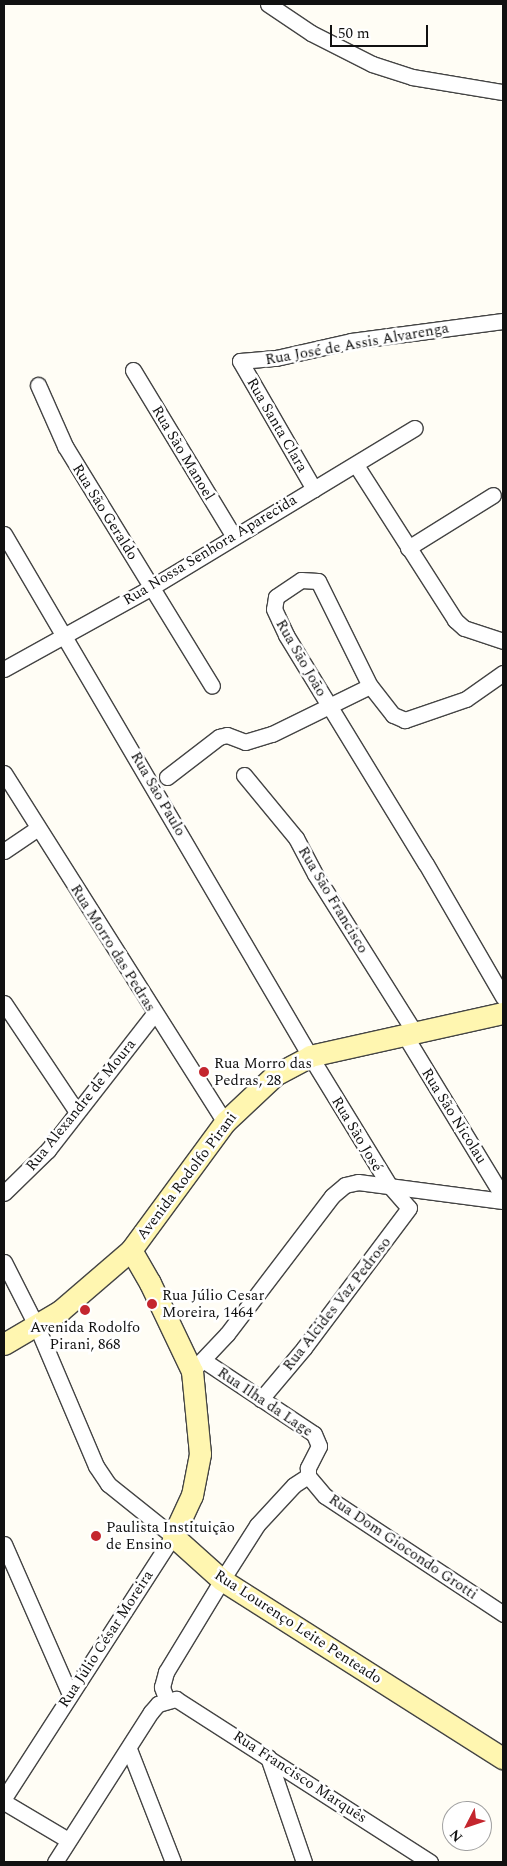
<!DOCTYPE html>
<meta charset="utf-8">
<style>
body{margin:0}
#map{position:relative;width:507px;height:1866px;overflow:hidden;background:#fffdf5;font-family:Spectral,serif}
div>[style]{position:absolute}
.roads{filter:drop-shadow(1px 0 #444) drop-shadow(-1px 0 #444) drop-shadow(0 1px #444) drop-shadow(0 -1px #444)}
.minor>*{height:15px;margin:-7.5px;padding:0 7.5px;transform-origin:7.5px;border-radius:7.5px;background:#fff}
.secondary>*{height:21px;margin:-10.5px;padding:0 10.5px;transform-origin:10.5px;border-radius:10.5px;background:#fff6b0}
.dots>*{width:14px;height:14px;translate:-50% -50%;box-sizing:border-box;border:2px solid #fff;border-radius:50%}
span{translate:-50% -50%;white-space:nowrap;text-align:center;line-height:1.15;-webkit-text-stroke:5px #fff;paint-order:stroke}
.street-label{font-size:15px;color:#111}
.poi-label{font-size:15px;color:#111}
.left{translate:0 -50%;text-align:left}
.frame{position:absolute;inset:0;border:5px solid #111;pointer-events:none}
.north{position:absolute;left:442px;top:1801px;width:50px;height:50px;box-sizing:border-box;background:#fff;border:1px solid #a0a0a0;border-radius:50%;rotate:229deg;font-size:14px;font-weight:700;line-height:20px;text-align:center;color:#111}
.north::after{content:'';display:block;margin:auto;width:18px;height:22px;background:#c4262e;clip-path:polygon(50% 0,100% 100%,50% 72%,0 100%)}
.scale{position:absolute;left:330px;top:25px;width:98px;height:22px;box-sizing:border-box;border:2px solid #111;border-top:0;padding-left:6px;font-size:15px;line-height:18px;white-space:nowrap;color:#111;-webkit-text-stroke:4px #fff;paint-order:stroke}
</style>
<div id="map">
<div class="roads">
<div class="minor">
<div style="left:268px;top:4px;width:52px;rotate:34deg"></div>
<div style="left:311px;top:33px;width:68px;rotate:26.9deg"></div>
<div style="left:372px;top:64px;width:42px;rotate:18deg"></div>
<div style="left:412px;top:77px;width:92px;rotate:9.4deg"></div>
<div style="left:240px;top:361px;width:36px;rotate:-5deg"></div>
<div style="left:276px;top:358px;width:77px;rotate:-12.8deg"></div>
<div style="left:351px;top:341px;width:153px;rotate:-7.5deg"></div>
<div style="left:240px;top:361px;width:148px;rotate:60deg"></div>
<div style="left:133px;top:370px;width:195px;rotate:58.8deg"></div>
<div style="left:38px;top:385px;width:67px;rotate:66.1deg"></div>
<div style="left:65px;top:446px;width:281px;rotate:58.5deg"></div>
<div style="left:356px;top:465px;width:184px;rotate:57.4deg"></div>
<div style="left:455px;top:620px;width:12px;rotate:42deg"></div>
<div style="left:464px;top:628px;width:41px;rotate:18.4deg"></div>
<div style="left:4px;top:534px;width:605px;rotate:59.62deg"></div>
<div style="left:310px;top:1056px;width:151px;rotate:58.5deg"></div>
<div style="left:389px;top:1185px;width:30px;rotate:49deg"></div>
<div style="left:409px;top:1208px;width:175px;rotate:126.9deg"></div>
<div style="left:304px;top:1348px;width:67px;rotate:130.1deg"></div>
<div style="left:408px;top:548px;width:100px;rotate:-31.9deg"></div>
<div style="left:4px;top:669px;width:169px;rotate:-29deg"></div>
<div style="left:152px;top:587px;width:307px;rotate:-31.2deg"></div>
<div style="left:503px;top:673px;width:45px;rotate:144.9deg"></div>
<div style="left:466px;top:699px;width:65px;rotate:161deg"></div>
<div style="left:405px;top:720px;width:13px;rotate:-157deg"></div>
<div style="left:393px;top:715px;width:37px;rotate:-128deg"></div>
<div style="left:370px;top:686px;width:117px;rotate:-116.3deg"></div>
<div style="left:318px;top:581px;width:17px;rotate:-177deg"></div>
<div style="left:301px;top:580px;width:30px;rotate:146deg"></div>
<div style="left:276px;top:597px;width:12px;rotate:99deg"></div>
<div style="left:274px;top:609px;width:29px;rotate:65deg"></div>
<div style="left:286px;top:635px;width:268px;rotate:58.6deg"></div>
<div style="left:426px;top:864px;width:154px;rotate:59.9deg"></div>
<div style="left:4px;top:773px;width:413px;rotate:57.7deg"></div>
<div style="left:244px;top:775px;width:82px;rotate:50.5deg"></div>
<div style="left:296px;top:838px;width:41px;rotate:62.2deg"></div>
<div style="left:315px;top:874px;width:186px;rotate:57.8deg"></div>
<div style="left:167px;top:777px;width:66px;rotate:-37.6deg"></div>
<div style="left:219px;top:737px;width:8px;rotate:-14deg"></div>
<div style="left:227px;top:735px;width:19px;rotate:21deg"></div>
<div style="left:245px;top:742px;width:28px;rotate:-17deg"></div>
<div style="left:272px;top:734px;width:109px;rotate:-26.1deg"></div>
<div style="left:4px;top:851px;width:41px;rotate:-34.1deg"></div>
<div style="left:4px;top:1003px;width:131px;rotate:56.2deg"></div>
<div style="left:404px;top:1034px;width:191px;rotate:58.7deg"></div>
<div style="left:4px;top:1193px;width:62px;rotate:-44.3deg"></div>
<div style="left:48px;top:1150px;width:172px;rotate:-52.1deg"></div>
<div style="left:4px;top:1262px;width:73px;rotate:63.1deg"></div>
<div style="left:37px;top:1327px;width:151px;rotate:67deg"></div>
<div style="left:96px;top:1466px;width:22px;rotate:56deg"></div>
<div style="left:108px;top:1484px;width:83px;rotate:38.7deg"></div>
<div style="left:173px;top:1536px;width:312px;rotate:122.8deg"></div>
<div style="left:203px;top:1360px;width:133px;rotate:33.7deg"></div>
<div style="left:314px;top:1434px;width:13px;rotate:67deg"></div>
<div style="left:319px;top:1446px;width:25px;rotate:117deg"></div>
<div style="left:308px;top:1468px;width:8px;rotate:90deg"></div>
<div style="left:192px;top:1371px;width:51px;rotate:-46.6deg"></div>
<div style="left:227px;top:1334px;width:173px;rotate:-52.7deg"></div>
<div style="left:332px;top:1196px;width:17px;rotate:-40deg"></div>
<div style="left:345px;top:1185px;width:13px;rotate:-13deg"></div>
<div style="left:358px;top:1182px;width:146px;rotate:7.5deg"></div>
<div style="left:308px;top:1476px;width:26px;rotate:50deg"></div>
<div style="left:325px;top:1496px;width:214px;rotate:33.5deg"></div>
<div style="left:4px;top:1544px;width:164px;rotate:66.3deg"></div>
<div style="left:167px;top:1701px;width:15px;rotate:-110deg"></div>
<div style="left:162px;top:1687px;width:16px;rotate:-75deg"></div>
<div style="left:166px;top:1672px;width:108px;rotate:-58.7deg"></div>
<div style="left:222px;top:1580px;width:65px;rotate:-57.5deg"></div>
<div style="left:257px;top:1525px;width:54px;rotate:-47.2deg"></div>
<div style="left:294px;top:1485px;width:17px;rotate:-33deg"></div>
<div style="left:129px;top:1749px;width:121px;rotate:68.7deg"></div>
<div style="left:268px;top:1757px;width:111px;rotate:71.1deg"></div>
<div style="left:4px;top:1802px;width:74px;rotate:30.7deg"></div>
<div style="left:55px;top:1862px;width:178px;rotate:-57.4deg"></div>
<div style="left:151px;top:1712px;width:11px;rotate:-49deg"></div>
<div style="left:158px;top:1704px;width:19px;rotate:-16deg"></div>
<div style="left:176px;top:1699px;width:302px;rotate:32.7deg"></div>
</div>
<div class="secondary">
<div style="left:131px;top:1250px;width:38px;rotate:60deg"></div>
<div style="left:150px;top:1283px;width:98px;rotate:64.5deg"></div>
<div style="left:192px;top:1371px;width:83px;rotate:84.5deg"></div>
<div style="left:200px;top:1454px;width:42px;rotate:101deg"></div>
<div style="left:192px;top:1495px;width:45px;rotate:114.9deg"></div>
<div style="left:173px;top:1536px;width:66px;rotate:41.9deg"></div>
<div style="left:222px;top:1580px;width:333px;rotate:32.4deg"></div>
<div style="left:4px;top:1344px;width:65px;rotate:-30.5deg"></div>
<div style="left:60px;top:1311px;width:94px;rotate:-40.7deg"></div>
<div style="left:131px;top:1250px;width:159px;rotate:-53.7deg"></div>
<div style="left:225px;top:1122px;width:69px;rotate:-43.2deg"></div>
<div style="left:275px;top:1075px;width:40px;rotate:-28deg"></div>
<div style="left:310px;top:1056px;width:198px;rotate:-12.6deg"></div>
</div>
</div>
<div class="dots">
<div style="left:204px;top:1072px;background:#c4262e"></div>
<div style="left:152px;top:1304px;background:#c4262e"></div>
<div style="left:85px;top:1310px;background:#c4262e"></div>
<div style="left:96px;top:1536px;background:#c4262e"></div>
</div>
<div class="street-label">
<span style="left:357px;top:344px;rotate:-10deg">Rua José de Assis Alvarenga</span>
<span style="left:277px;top:425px;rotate:60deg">Rua Santa Clara</span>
<span style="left:183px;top:453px;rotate:59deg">Rua São Manoel</span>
<span style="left:105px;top:512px;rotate:58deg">Rua São Geraldo</span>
<span style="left:210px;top:550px;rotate:-31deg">Rua Nossa Senhora Aparecida</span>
<span style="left:301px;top:658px;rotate:60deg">Rua São João</span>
<span style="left:158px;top:794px;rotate:60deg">Rua São Paulo</span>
<span style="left:333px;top:900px;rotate:59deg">Rua São Francisco</span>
<span style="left:113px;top:948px;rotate:58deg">Rua Morro das Pedras</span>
<span style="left:81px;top:1105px;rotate:-51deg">Rua Alexandre de Moura</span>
<span style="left:454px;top:1116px;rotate:58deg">Rua São Nicolau</span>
<span style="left:357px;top:1134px;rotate:59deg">Rua São José</span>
<span style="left:187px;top:1176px;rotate:-53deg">Avenida Rodolfo Pirani</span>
<span style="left:337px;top:1304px;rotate:-52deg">Rua Alcides Vaz Pedroso</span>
<span style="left:265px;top:1402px;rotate:34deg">Rua Ilha da Lage</span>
<span style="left:403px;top:1547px;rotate:34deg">Rua Dom Giocondo Grotti</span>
<span style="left:298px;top:1627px;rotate:33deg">Rua Lourenço Leite Penteado</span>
<span style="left:106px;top:1639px;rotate:-57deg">Rua Júlio César Moreira</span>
<span style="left:300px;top:1777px;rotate:33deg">Rua Francisco Marquês</span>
</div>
<div class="poi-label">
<span class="left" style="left:214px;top:1072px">Rua Morro das<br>Pedras, 28</span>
<span class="left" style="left:162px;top:1304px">Rua Júlio Cesar<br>Moreira, 1464</span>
<span style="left:85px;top:1336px">Avenida Rodolfo<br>Pirani, 868</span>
<span class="left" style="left:106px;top:1536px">Paulista Instituição<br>de Ensino</span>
</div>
<div class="frame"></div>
<div class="north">N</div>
<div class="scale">50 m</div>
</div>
